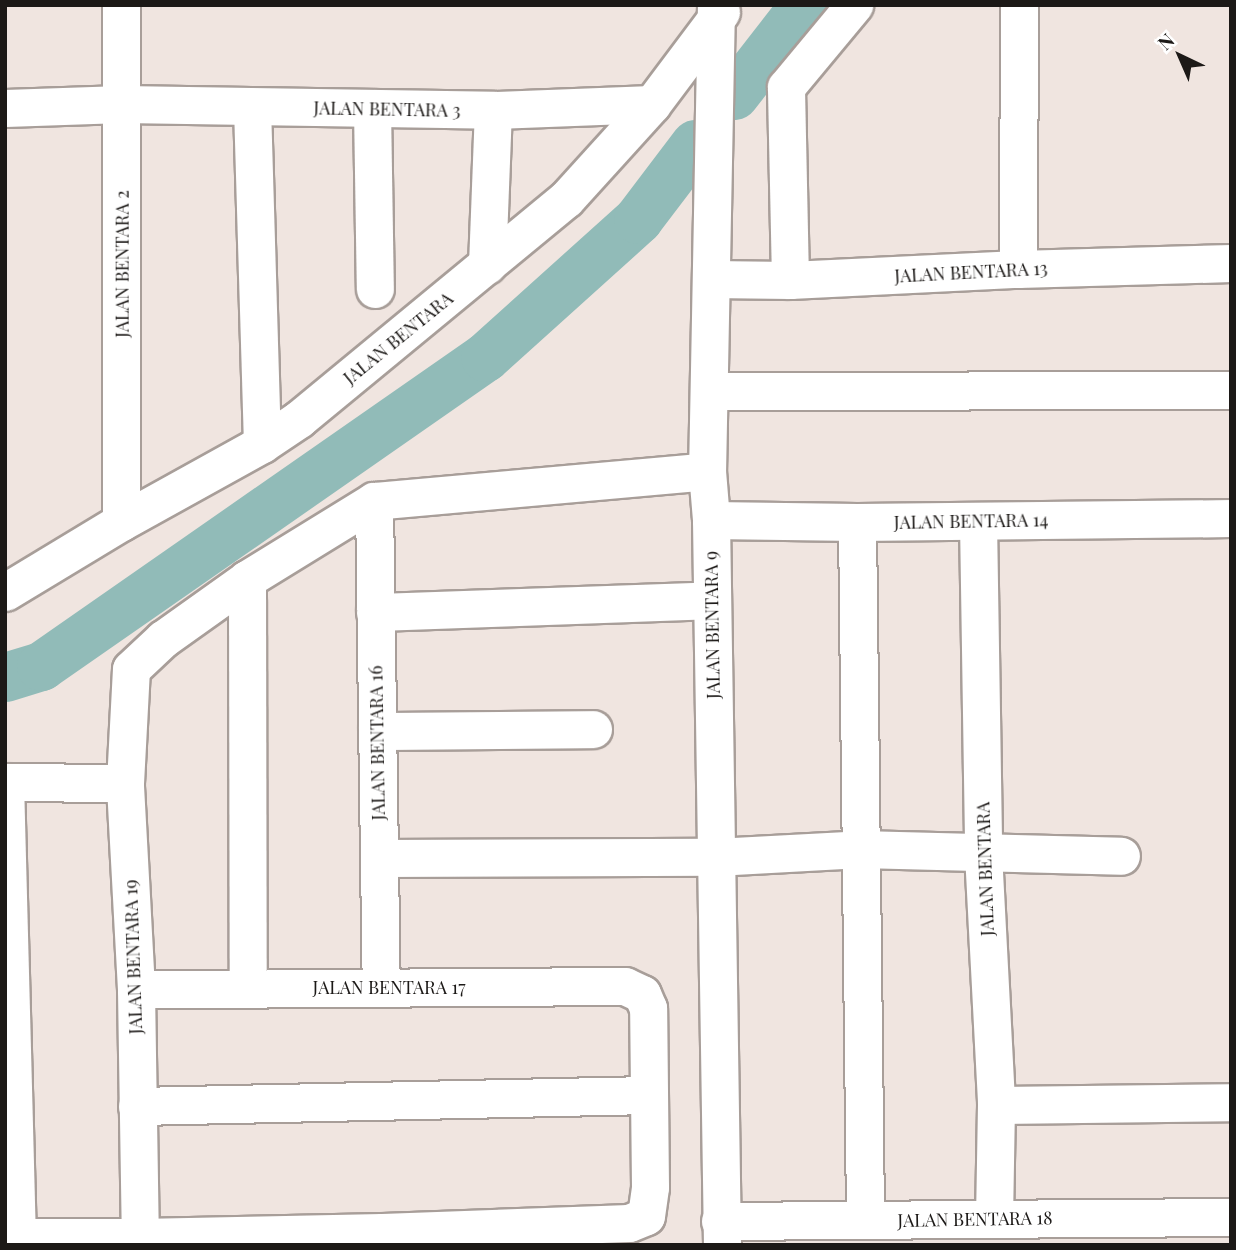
<!DOCTYPE html>
<style>
body{margin:0}
#map{position:relative;width:1236px;height:1250px;overflow:hidden;background:#f0e5e0;font-family:"Playfair Display",serif}
div>[style]{position:absolute}
.river>*{height:49px;margin:-24.5px;padding:0 24.5px;transform-origin:24.5px;border-radius:24.5px;background:#91bbb8}
.roads{filter:drop-shadow(2px 0 #a89e99) drop-shadow(-2px 0 #a89e99) drop-shadow(0 2px #a89e99) drop-shadow(0 -2px #a89e99)}
.minor>*{height:37px;margin:-18.5px;padding:0 18.5px;transform-origin:18.5px;border-radius:18.5px;background:#fff}
span{translate:-50% -50%;white-space:nowrap;text-align:center;line-height:1.15;-webkit-text-stroke:7px #fff;paint-order:stroke}
.street-label{font-size:18px;color:#1c1917}
.frame{position:absolute;inset:0;border:7px solid #1c1917;pointer-events:none}
.north{position:absolute;left:1145px;top:21px;width:70px;height:70px;-webkit-text-stroke:5px #fff;paint-order:stroke;rotate:316deg;font-size:19px;font-weight:700;line-height:28px;text-align:center;color:#1c1917}
.north::after{content:'';display:block;margin:auto;width:24px;height:32px;background:#1c1917;clip-path:polygon(50% 0,100% 100%,50% 72%,0 100%)}
</style>
<div id="map">
<div class="river">
<div style="left:734px;top:95px;width:114px;rotate:-52.1deg"></div>
<div style="left:5px;top:677px;width:38px;rotate:-17deg"></div>
<div style="left:41px;top:666px;width:541px;rotate:-34.84deg"></div>
<div style="left:485px;top:357px;width:206px;rotate:-42deg"></div>
<div style="left:638px;top:219px;width:94px;rotate:-52.8deg"></div>
</div>
<div class="roads">
<div class="minor">
<div style="left:121px;top:5px;width:517px;rotate:90deg"></div>
<div style="left:716px;top:5px;width:466px;rotate:91.1deg"></div>
<div style="left:707px;top:471px;width:49px;rotate:85.3deg"></div>
<div style="left:711px;top:520px;width:725px;rotate:89.13deg"></div>
<div style="left:252px;top:107px;width:337px;rotate:88.3deg"></div>
<div style="left:5px;top:108px;width:117px;rotate:-2deg"></div>
<div style="left:122px;top:104px;width:371px;rotate:0.9deg"></div>
<div style="left:493px;top:110px;width:159px;rotate:-2.2deg"></div>
<div style="left:372px;top:108px;width:181px;rotate:89.1deg"></div>
<div style="left:487px;top:265px;width:155px;rotate:-87.8deg"></div>
<div style="left:1018px;top:269px;width:264px;rotate:-89.8deg"></div>
<div style="left:711px;top:279px;width:79px;rotate:0.7deg"></div>
<div style="left:790px;top:280px;width:228px;rotate:-2.8deg"></div>
<div style="left:1018px;top:269px;width:213px;rotate:-1.6deg"></div>
<div style="left:790px;top:280px;width:193px;rotate:-91.2deg"></div>
<div style="left:786px;top:87px;width:107px;rotate:-50.3deg"></div>
<div style="left:711px;top:391px;width:520px;rotate:-0.11deg"></div>
<div style="left:374px;top:501px;width:485px;rotate:89.2deg"></div>
<div style="left:711px;top:520px;width:146px;rotate:0.8deg"></div>
<div style="left:857px;top:522px;width:374px;rotate:-0.6deg"></div>
<div style="left:978px;top:521px;width:332px;rotate:89.1deg"></div>
<div style="left:983px;top:853px;width:252px;rotate:87deg"></div>
<div style="left:996px;top:1105px;width:113px;rotate:91deg"></div>
<div style="left:857px;top:522px;width:698px;rotate:89.34deg"></div>
<div style="left:247px;top:579px;width:409px;rotate:89.9deg"></div>
<div style="left:5px;top:592px;width:135px;rotate:-31.1deg"></div>
<div style="left:121px;top:522px;width:161px;rotate:-29deg"></div>
<div style="left:262px;top:444px;width:45px;rotate:-34deg"></div>
<div style="left:299px;top:419px;width:346px;rotate:-39.5deg"></div>
<div style="left:566px;top:199px;width:128px;rotate:-47.8deg"></div>
<div style="left:652px;top:104px;width:115px;rotate:-53.1deg"></div>
<div style="left:375px;top:612px;width:336px;rotate:-2deg"></div>
<div style="left:377px;top:731px;width:216px;rotate:-0.5deg"></div>
<div style="left:5px;top:782px;width:463px;rotate:88.5deg"></div>
<div style="left:5px;top:782px;width:120px;rotate:0.5deg"></div>
<div style="left:379px;top:858px;width:336px;rotate:-0.2deg"></div>
<div style="left:715px;top:857px;width:146px;rotate:-3.1deg"></div>
<div style="left:861px;top:849px;width:260px;rotate:1.5deg"></div>
<div style="left:996px;top:1105px;width:235px;rotate:-0.7deg"></div>
<div style="left:137px;top:1106px;width:512px;rotate:-1.23deg"></div>
<div style="left:720px;top:1221px;width:511px;rotate:-0.45deg"></div>
<div style="left:5px;top:1237px;width:135px"></div>
<div style="left:140px;top:1237px;width:242px;rotate:-1.2deg"></div>
<div style="left:382px;top:1232px;width:247px;rotate:-2.1deg"></div>
<div style="left:629px;top:1223px;width:18px;rotate:-22deg"></div>
<div style="left:646px;top:1216px;width:29px;rotate:-82deg"></div>
<div style="left:650px;top:1187px;width:179px;rotate:-90.6deg"></div>
<div style="left:648px;top:1008px;width:15px;rotate:-113deg"></div>
<div style="left:642px;top:994px;width:19px;rotate:-155deg"></div>
<div style="left:625px;top:986px;width:489px;rotate:179.6deg"></div>
<div style="left:140px;top:1245px;width:256px;rotate:-90.9deg"></div>
<div style="left:136px;top:989px;width:206px;rotate:-93.1deg"></div>
<div style="left:125px;top:783px;width:114px;rotate:-87deg"></div>
<div style="left:131px;top:669px;width:44px;rotate:-43.2deg"></div>
<div style="left:163px;top:639px;width:103px;rotate:-35.5deg"></div>
<div style="left:247px;top:579px;width:149px;rotate:-31.6deg"></div>
<div style="left:374px;top:501px;width:334px;rotate:-5.1deg"></div>
</div>
</div>
<div class="street-label">
<span style="left:387px;top:109px;rotate:1deg">JALAN BENTARA 3</span>
<span style="left:122px;top:264px;rotate:-90deg">JALAN BENTARA 2</span>
<span style="left:971px;top:272px;rotate:-3deg">JALAN BENTARA 13</span>
<span style="left:398px;top:338px;rotate:-39deg">JALAN BENTARA</span>
<span style="left:971px;top:521px;rotate:-1deg">JALAN BENTARA 14</span>
<span style="left:712px;top:625px;rotate:-91deg">JALAN BENTARA 9</span>
<span style="left:377px;top:743px;rotate:-91deg">JALAN BENTARA 16</span>
<span style="left:985px;top:869px;rotate:-92deg">JALAN BENTARA</span>
<span style="left:133px;top:957px;rotate:-92deg">JALAN BENTARA 19</span>
<span style="left:389px;top:987px">JALAN BENTARA 17</span>
<span style="left:975px;top:1219px;rotate:-1deg">JALAN BENTARA 18</span>
</div>
<div class="frame"></div>
<div class="north">N</div>
</div>
